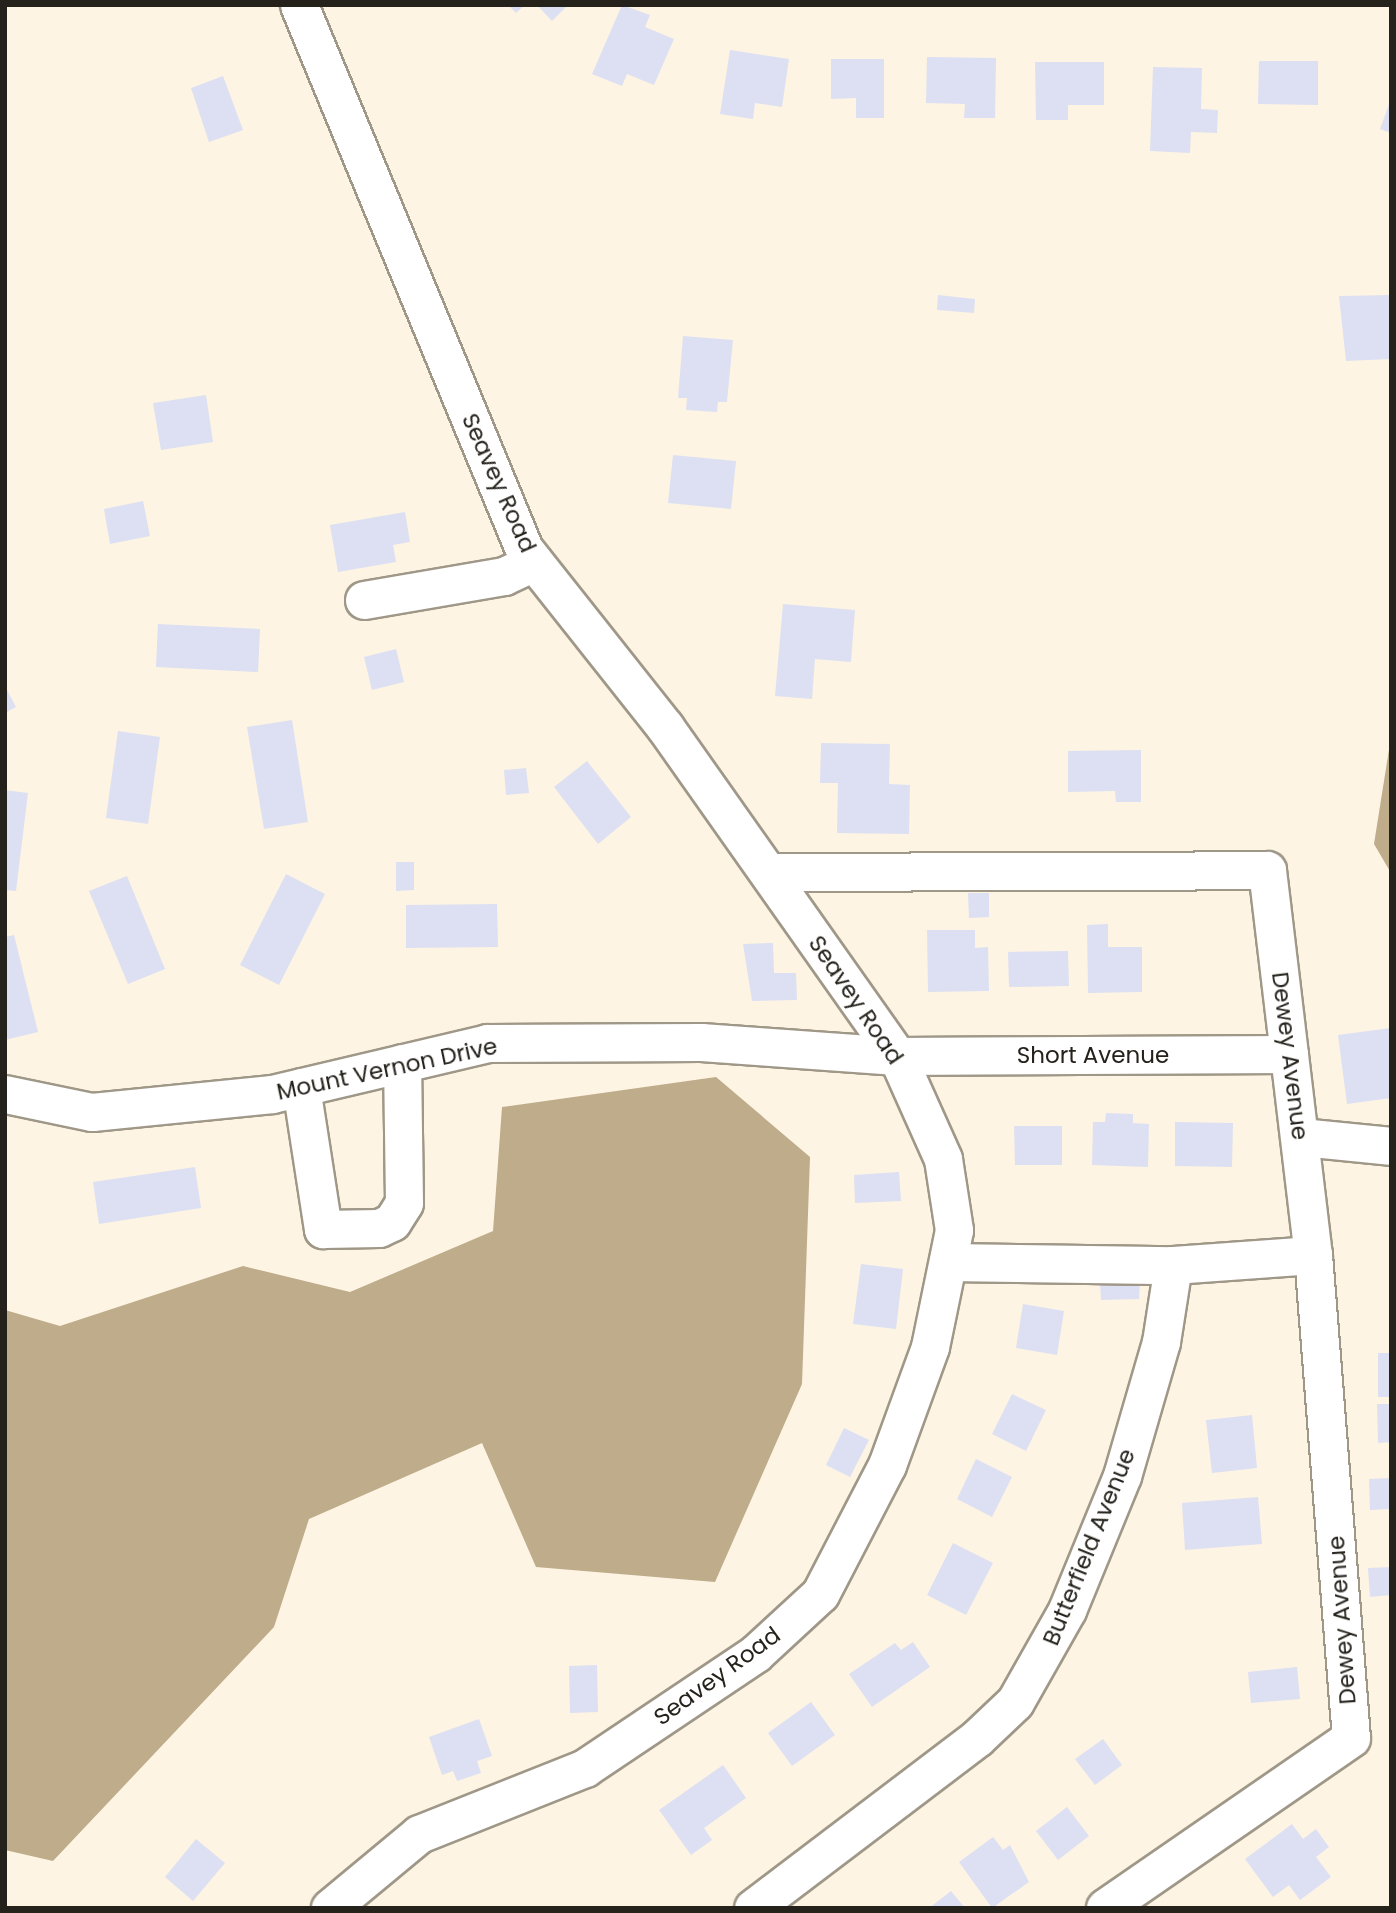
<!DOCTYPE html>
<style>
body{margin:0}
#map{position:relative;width:1396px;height:1913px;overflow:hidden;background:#fdf4e3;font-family:Poppins,sans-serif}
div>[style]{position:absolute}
.forest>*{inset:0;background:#beac8a}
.building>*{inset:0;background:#dce0f2}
.roads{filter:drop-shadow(2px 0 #9f9787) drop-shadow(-2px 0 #9f9787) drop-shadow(0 2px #9f9787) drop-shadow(0 -2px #9f9787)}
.minor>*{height:37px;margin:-18.5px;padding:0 18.5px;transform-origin:18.5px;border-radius:18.5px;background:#fff}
span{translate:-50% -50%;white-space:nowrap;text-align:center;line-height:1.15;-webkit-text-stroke:5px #fff;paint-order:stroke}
.street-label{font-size:23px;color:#25221c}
.frame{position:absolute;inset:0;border:7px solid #25221c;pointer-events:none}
</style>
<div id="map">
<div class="forest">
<div style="clip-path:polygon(1391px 737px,1391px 873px,1374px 844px)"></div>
<div style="clip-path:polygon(716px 1077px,810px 1157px,802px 1384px,715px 1582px,536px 1567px,482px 1443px,309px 1519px,274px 1627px,53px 1861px,5px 1850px,5px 1310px,60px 1326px,243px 1266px,350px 1292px,493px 1231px,502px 1107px)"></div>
</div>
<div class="building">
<div style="clip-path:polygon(508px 5px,525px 5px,516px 13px)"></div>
<div style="clip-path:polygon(537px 5px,568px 5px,552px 21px)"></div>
<div style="clip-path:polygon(622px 5px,650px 15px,645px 27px,674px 39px,654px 85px,627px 74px,622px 86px,592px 74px)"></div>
<div style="clip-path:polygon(730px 50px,789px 59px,782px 107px,755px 103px,753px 119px,720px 114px)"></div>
<div style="clip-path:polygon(927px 57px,996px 58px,995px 118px,964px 118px,965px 104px,926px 103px)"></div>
<div style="clip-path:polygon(831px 59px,884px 59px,884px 118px,856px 118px,856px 98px,831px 99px)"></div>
<div style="clip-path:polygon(1259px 61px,1318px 61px,1318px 105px,1258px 104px)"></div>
<div style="clip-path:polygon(1035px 62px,1104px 62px,1104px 105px,1068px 105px,1068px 120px,1036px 120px)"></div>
<div style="clip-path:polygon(1153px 67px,1202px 68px,1201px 109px,1218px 110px,1217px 133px,1191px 132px,1190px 153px,1150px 151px)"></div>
<div style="clip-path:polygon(223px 76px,243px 130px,209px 142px,191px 88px)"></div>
<div style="clip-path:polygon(1391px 99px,1391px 133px,1380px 129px)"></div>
<div style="clip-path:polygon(938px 295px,975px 299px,974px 313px,937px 310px)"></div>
<div style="clip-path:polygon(1391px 295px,1391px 359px,1346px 361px,1339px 296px)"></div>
<div style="clip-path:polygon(683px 336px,733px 340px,727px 402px,718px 402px,717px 412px,686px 410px,687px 398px,678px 398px)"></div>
<div style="clip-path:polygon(206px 395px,213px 442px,161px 450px,153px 403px)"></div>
<div style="clip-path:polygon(673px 455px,736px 461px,731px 509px,668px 503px)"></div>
<div style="clip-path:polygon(143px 501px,150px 536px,110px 544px,104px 509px)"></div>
<div style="clip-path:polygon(405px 512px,410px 542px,393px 545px,396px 562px,338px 572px,330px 525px)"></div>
<div style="clip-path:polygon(783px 604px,855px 610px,851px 662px,815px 659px,812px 699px,775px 696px)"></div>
<div style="clip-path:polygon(158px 624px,260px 629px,258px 672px,156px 667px)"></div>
<div style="clip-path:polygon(396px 649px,404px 682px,372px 690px,364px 657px)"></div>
<div style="clip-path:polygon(5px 686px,16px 707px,5px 713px)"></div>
<div style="clip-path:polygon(292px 720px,308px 822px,264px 829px,247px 727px)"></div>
<div style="clip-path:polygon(118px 731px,160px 737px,148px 824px,106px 818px)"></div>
<div style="clip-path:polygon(821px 743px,890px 744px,889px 784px,910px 785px,909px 834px,837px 833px,838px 783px,820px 783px)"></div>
<div style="clip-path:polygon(1141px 750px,1141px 802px,1116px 802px,1115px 791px,1068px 792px,1068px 751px)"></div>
<div style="clip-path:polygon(587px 761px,631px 817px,598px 844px,554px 787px)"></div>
<div style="clip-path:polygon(526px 768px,529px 793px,506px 795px,504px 770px)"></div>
<div style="clip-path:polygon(5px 790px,28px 793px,16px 891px,5px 890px)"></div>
<div style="clip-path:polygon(396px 862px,414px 862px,414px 890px,396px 891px)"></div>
<div style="clip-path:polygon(286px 874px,325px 894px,279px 985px,240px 965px)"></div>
<div style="clip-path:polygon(127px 876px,165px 969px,128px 984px,89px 891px)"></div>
<div style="clip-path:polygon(968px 893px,989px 893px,989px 917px,969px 918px)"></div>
<div style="clip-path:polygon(497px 904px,498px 947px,406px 948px,406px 905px)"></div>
<div style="clip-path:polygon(1108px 924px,1108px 947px,1142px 947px,1142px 992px,1088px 993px,1087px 925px)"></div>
<div style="clip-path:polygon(927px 930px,975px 930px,975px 948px,988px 947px,989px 991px,928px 992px)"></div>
<div style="clip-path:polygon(14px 935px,38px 1032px,5px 1040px,5px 937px)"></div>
<div style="clip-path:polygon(773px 943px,774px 973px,796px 973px,797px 1000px,752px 1001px,743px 944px)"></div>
<div style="clip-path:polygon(1068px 951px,1069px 986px,1009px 987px,1008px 952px)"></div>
<div style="clip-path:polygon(1391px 1028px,1391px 1098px,1347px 1104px,1338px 1035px)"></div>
<div style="clip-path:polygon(1106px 1113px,1133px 1114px,1133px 1123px,1149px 1124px,1148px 1167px,1092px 1165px,1093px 1122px,1105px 1122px)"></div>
<div style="clip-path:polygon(1175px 1122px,1233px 1123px,1232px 1167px,1175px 1166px)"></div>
<div style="clip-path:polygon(1014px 1126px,1062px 1126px,1062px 1165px,1015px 1165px)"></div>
<div style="clip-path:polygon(195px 1167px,201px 1208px,99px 1224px,93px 1182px)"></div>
<div style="clip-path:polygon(899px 1172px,901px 1201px,855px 1203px,854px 1175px)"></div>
<div style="clip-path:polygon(861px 1264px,903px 1269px,896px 1329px,853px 1324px)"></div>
<div style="clip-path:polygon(1140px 1281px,1139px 1299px,1101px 1300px,1100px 1282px)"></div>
<div style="clip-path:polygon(1023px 1304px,1064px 1311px,1057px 1355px,1016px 1348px)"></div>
<div style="clip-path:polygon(1378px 1353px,1391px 1353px,1391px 1397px,1378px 1397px)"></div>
<div style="clip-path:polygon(1012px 1394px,1046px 1410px,1026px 1451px,992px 1434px)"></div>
<div style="clip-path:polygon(1377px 1404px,1391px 1404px,1391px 1442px,1378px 1443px)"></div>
<div style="clip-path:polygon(1252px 1415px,1257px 1468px,1212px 1473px,1206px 1420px)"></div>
<div style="clip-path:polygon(844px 1428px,869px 1440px,850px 1477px,826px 1465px)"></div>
<div style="clip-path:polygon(976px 1459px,1012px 1477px,992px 1517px,957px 1499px)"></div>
<div style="clip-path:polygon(1391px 1478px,1391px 1509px,1370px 1510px,1369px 1479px)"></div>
<div style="clip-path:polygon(1258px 1497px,1262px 1544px,1185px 1550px,1182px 1503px)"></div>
<div style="clip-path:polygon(953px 1543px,993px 1563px,966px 1615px,927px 1595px)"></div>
<div style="clip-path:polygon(1391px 1567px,1391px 1595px,1370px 1597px,1368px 1568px)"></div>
<div style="clip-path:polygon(913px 1642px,930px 1667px,872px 1707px,849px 1674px,895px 1643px,901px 1650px)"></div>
<div style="clip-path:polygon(597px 1665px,598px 1712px,570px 1713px,569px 1666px)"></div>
<div style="clip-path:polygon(1297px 1667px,1300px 1699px,1251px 1703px,1248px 1672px)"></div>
<div style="clip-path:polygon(811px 1702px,835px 1735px,792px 1766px,768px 1733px)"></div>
<div style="clip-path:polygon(479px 1719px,492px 1756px,477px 1761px,481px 1773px,457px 1781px,453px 1771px,442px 1775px,429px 1737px)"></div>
<div style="clip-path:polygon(1103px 1739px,1122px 1765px,1095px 1785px,1075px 1759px)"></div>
<div style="clip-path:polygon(723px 1765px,746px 1798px,704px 1828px,712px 1840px,691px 1855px,659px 1810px)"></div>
<div style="clip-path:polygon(1067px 1807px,1089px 1836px,1058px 1860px,1036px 1831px)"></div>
<div style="clip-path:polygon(1292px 1824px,1303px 1839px,1316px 1829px,1329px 1847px,1316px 1857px,1331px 1877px,1300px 1900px,1289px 1885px,1273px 1897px,1245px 1859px)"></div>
<div style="clip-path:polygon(993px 1837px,1003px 1850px,1010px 1845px,1029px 1882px,992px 1908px,959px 1862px)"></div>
<div style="clip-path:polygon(196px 1839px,225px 1863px,193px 1901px,165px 1877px)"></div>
<div style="clip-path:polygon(951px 1891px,965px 1908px,929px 1908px)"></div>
</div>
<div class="roads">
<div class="minor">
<div style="left:299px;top:5px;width:589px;rotate:67.53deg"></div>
<div style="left:524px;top:549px;width:227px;rotate:51.6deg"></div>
<div style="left:665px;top:727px;width:403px;rotate:54.8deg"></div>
<div style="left:897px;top:1056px;width:113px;rotate:65.9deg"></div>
<div style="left:943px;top:1159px;width:72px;rotate:81.2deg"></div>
<div style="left:954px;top:1230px;width:119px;rotate:101.6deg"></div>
<div style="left:930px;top:1347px;width:126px;rotate:110deg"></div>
<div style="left:887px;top:1465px;width:145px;rotate:117.4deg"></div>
<div style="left:820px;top:1594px;width:88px;rotate:137.3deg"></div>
<div style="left:755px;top:1654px;width:205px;rotate:146.2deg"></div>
<div style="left:585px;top:1768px;width:179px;rotate:158.3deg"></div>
<div style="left:419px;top:1834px;width:116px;rotate:140.3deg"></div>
<div style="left:364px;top:600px;width:142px;rotate:-9.7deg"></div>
<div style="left:504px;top:576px;width:33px;rotate:-25deg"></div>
<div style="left:769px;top:872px;width:498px;rotate:-0.2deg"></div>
<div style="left:1267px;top:870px;width:388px;rotate:83.2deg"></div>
<div style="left:1313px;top:1255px;width:484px;rotate:85.5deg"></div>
<div style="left:1351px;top:1738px;width:299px;rotate:145.4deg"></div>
<div style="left:301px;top:1087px;width:144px;rotate:81.2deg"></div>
<div style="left:323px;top:1229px;width:56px;rotate:-1deg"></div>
<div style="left:379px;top:1228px;width:14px;rotate:-25deg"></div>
<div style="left:392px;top:1222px;width:22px;rotate:-58deg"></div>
<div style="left:404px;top:1203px;width:140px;rotate:-90.8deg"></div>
<div style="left:5px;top:1094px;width:89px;rotate:11.7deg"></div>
<div style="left:92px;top:1112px;width:181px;rotate:-5.7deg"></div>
<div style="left:272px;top:1094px;width:221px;rotate:-13.3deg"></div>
<div style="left:487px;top:1043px;width:214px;rotate:-0.3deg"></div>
<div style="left:701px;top:1042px;width:196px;rotate:4.1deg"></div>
<div style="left:897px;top:1056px;width:392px;rotate:-0.3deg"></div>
<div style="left:1301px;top:1137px;width:90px;rotate:5.7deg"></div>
<div style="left:948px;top:1262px;width:225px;rotate:0.8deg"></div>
<div style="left:1173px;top:1265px;width:140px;rotate:-4.1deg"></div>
<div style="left:753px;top:1908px;width:281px;rotate:-37.2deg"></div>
<div style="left:977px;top:1738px;width:52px;rotate:-43.5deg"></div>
<div style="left:1015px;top:1702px;width:106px;rotate:-60.5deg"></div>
<div style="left:1067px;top:1610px;width:145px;rotate:-67.7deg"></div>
<div style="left:1122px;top:1476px;width:140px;rotate:-73.8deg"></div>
<div style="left:1161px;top:1342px;width:78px;rotate:-81.1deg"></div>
</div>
</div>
<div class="street-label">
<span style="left:499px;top:483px;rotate:66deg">Seavey Road</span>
<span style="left:856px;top:1000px;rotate:56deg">Seavey Road</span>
<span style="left:1093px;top:1055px">Short Avenue</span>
<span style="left:1290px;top:1056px;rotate:83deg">Dewey Avenue</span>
<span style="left:387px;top:1069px;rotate:-12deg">Mount Vernon Drive</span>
<span style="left:1089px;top:1547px;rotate:-68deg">Butterfield Avenue</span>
<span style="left:1342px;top:1620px;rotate:-94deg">Dewey Avenue</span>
<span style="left:717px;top:1676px;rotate:-36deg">Seavey Road</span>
</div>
<div class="frame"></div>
</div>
